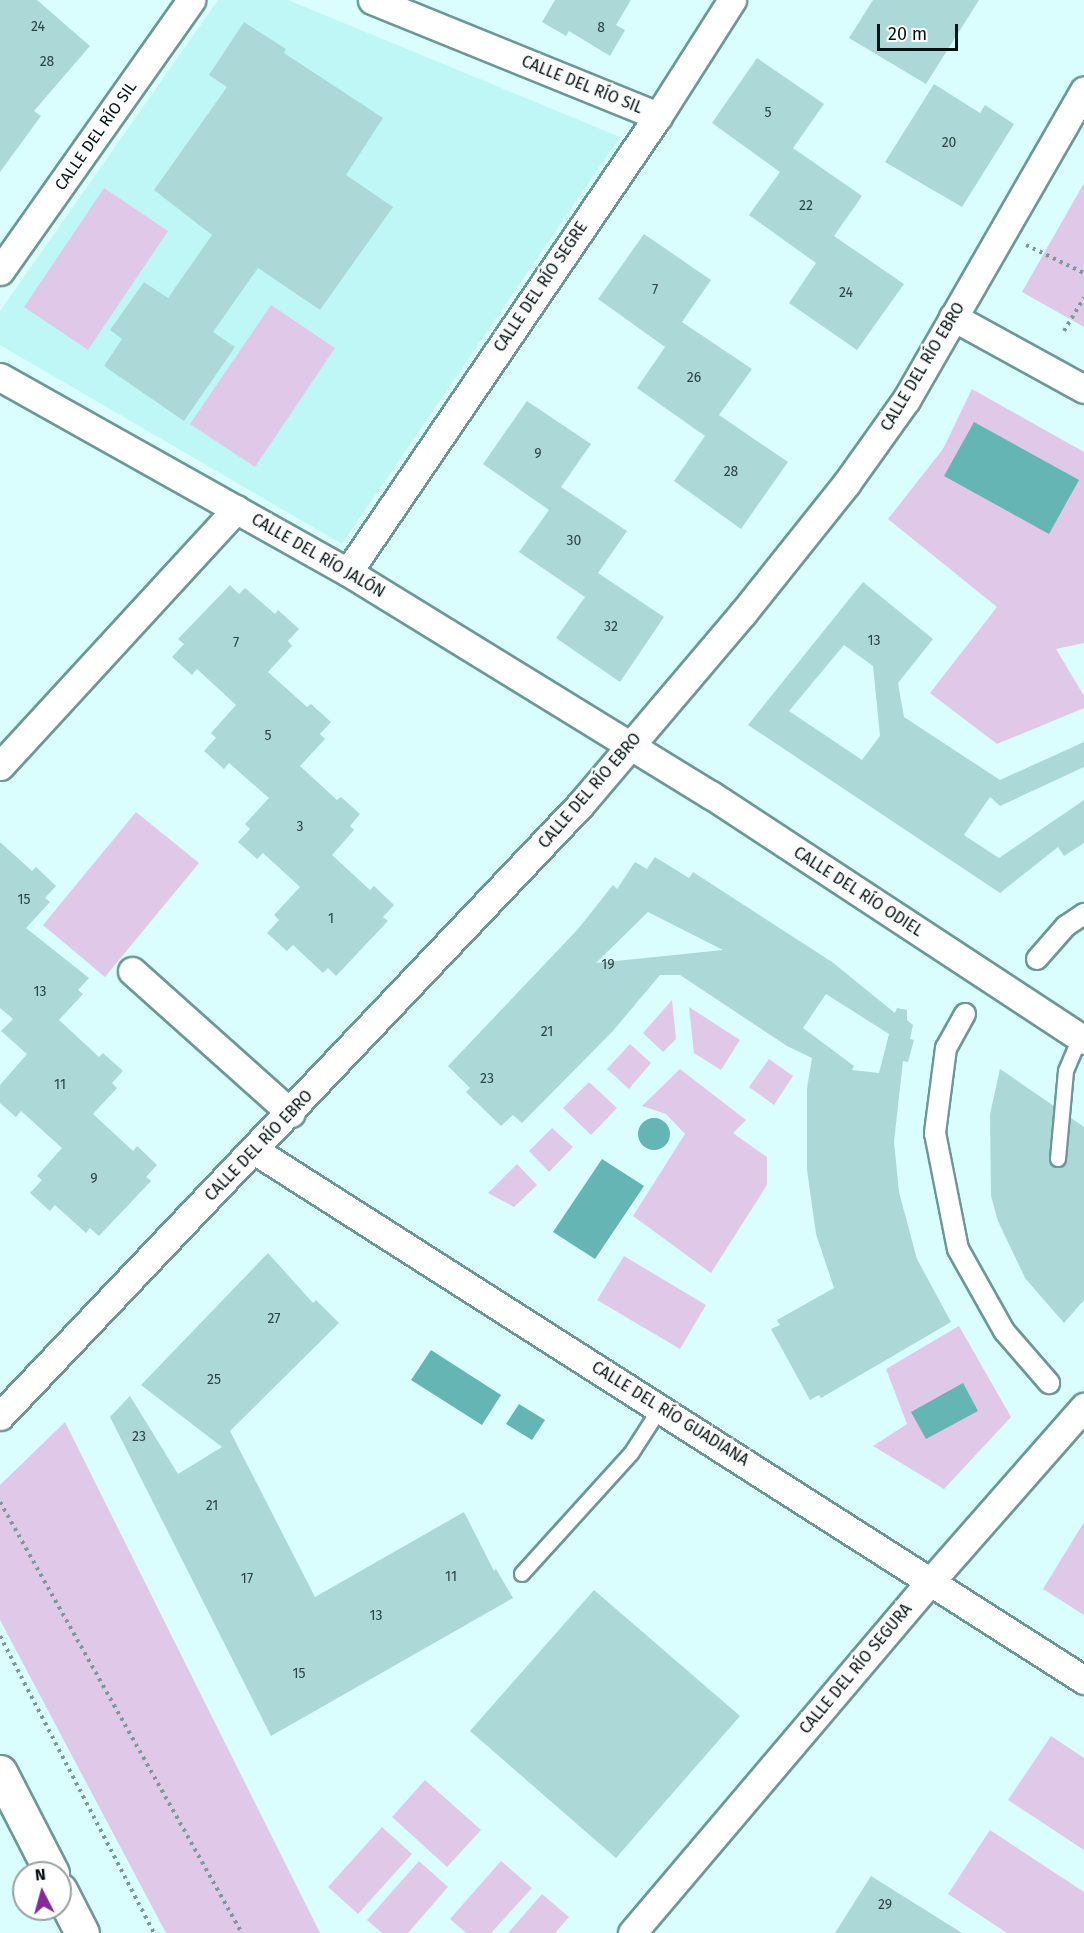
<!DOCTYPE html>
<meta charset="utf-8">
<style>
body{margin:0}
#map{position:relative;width:1084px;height:1933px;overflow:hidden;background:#d9fefd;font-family:"Fira Sans",sans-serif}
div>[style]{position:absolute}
.built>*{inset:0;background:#bff7f6}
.green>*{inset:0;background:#e0c9e8}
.water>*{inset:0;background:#65b5b5}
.round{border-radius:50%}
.building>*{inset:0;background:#acd9d8}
.path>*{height:4px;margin-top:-2px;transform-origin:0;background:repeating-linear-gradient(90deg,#7d9998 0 3px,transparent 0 7.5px)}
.roads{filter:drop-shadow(2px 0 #6d9897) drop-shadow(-2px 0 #6d9897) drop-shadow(0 2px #6d9897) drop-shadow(0 -2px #6d9897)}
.service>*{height:14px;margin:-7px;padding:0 7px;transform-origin:7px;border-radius:7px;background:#fff}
.pedestrian>*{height:20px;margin:-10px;padding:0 10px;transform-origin:10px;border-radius:10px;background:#fff}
.minor>*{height:27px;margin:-13.5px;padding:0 13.5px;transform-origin:13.5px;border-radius:13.5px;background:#fff}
.tertiary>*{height:33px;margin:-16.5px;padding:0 16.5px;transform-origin:16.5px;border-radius:16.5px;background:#fff}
span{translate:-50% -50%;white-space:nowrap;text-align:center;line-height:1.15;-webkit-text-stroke:4.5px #fff;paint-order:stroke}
.number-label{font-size:14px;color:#2d4444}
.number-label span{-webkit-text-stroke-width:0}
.street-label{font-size:16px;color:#031212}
.north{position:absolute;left:12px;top:1861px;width:60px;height:60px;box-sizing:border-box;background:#fff;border:2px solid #9aa0a0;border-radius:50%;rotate:354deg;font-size:16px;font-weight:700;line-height:24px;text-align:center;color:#031212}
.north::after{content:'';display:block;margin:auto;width:21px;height:27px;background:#822b99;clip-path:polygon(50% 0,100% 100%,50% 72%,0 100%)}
.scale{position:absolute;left:877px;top:24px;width:81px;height:27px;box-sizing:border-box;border:3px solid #031212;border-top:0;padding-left:8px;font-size:18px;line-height:21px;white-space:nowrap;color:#031212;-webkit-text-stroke:4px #fff;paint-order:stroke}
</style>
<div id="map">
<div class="built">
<div style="clip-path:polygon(218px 0,288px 0,620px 137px,342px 544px,0 345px,0 311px)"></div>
</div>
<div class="green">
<div style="clip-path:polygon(1084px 183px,1084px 327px,1022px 292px)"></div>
<div style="clip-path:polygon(104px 188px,168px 231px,88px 350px,24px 307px)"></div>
<div style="clip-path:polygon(271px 305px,335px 348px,255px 467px,190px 424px)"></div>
<div style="clip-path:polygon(972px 389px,1084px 452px,1084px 643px,1056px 649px,1084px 696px,1084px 708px,997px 744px,930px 693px,997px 607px,888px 519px,943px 449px)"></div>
<div style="clip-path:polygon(136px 812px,199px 863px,105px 977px,43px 925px)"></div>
<div style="clip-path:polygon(672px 1000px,676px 1039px,663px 1052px,643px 1033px)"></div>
<div style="clip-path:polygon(689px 1007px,740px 1040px,721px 1070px,694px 1053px)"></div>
<div style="clip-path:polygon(630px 1044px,651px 1063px,629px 1089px,607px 1069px)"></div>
<div style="clip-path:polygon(769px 1059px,793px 1076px,774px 1105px,749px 1087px)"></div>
<div style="clip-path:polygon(680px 1069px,746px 1120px,733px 1133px,767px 1157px,767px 1185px,711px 1273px,633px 1216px,685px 1134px,666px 1114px,642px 1106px)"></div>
<div style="clip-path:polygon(589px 1082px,617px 1108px,591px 1135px,563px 1108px)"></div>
<div style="clip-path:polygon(552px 1128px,573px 1147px,549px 1172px,529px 1151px)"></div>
<div style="clip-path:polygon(517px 1164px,537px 1185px,514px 1207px,488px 1193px)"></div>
<div style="clip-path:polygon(624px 1256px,706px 1305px,680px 1349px,597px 1300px)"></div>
<div style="clip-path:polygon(959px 1326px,1011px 1417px,944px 1489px,873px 1446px,907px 1424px,886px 1369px)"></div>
<div style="clip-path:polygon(65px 1422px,225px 1743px,320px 1933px,166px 1933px,0 1620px,0 1485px)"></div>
<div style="clip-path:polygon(1084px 1522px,1084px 1615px,1043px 1589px)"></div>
<div style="clip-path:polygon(1051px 1736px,1084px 1758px,1084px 1850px,1008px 1800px)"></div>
<div style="clip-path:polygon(425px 1780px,481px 1830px,447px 1867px,392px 1817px)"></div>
<div style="clip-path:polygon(382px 1827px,412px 1854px,358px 1914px,328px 1887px)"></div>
<div style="clip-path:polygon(990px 1830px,1084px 1892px,1084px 1933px,1007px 1933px,948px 1894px)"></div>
<div style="clip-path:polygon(419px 1861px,448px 1887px,408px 1933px,382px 1933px,367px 1920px)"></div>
<div style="clip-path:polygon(501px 1861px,532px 1888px,491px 1933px,466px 1933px,450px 1919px)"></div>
<div style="clip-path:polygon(542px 1894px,569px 1917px,555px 1933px,508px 1933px)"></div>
</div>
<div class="water">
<div style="clip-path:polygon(974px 422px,1079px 480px,1049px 534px,944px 476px)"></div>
<div class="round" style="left:638px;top:1118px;width:32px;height:32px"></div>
<div style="clip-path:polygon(602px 1159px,644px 1186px,595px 1259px,553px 1232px)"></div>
<div style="clip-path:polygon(431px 1350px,501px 1395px,482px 1425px,411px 1380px)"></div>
<div style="clip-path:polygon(963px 1383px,978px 1411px,926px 1439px,911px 1412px)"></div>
<div style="clip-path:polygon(519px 1404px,545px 1420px,532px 1440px,506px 1424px)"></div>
</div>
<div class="building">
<div style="clip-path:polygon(0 0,37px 0,90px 46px,34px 111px,41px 116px,0 172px)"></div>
<div style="clip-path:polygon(555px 0,631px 0,616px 25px,625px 30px,610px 56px,569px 31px,566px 36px,542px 22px)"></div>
<div style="clip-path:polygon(873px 0,979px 0,926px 84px,849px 38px)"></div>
<div style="clip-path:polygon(244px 22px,286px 49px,284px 53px,383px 118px,346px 175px,393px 207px,320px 310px,258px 268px,213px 332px,235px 347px,184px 421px,104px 366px,122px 339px,110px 330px,144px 282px,168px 298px,212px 235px,154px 190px,227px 87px,209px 75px)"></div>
<div style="clip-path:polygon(757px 58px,824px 104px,793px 148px,862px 196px,834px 236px,904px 284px,857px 350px,789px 303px,816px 263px,749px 215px,780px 172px,712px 123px)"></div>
<div style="clip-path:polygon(934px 84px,980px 113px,985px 105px,1014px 124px,962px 207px,885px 162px)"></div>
<div style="clip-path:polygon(644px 234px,711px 280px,682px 322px,752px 369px,719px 415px,788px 462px,741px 529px,674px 481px,705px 436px,637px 388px,665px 347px,598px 299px)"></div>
<div style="clip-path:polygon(527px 401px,591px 444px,561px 487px,627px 531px,598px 573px,664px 617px,620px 682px,556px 638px,585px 597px,519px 552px,549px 510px,483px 464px)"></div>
<div style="clip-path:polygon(evenodd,863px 582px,933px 639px,898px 683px,904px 717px,1000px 780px,1084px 742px,1084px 767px,1000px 806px,990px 797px,964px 835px,999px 858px,1084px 800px,1084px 843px,1064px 856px,1058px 847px,1000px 893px,748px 725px,863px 582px,844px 645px,873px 666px,880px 736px,862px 760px,789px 711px,844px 645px)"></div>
<div style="clip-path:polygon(230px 585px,239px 594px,245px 588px,275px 614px,278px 610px,299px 629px,288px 641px,292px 646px,268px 672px,307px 707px,311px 704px,331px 722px,320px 734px,325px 739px,300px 766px,337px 800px,341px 797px,360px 814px,350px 826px,354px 830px,332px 855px,370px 890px,374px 886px,394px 905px,383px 917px,388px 921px,336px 976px,328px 968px,323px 973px,293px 945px,287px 951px,267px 933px,279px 920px,274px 915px,300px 887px,263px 853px,257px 859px,238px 842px,250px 829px,245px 824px,269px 798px,229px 763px,224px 769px,204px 751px,216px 738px,211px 733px,236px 705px,197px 669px,192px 675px,172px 657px,184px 644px,178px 639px)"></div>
<div style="clip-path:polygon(0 842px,32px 871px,36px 867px,56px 886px,45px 898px,50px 902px,26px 928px,89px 978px,78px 990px,83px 994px,59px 1020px,99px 1057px,103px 1053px,123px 1071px,112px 1083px,117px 1088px,93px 1114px,133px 1151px,137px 1146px,157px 1165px,146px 1177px,151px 1181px,99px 1236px,90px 1228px,86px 1233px,55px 1205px,50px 1211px,30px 1193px,42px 1180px,37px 1176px,62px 1148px,21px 1111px,16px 1117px,0 1103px,0 1085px,27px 1054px,1px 1031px,13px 1019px,0 1008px)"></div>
<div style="clip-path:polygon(evenodd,655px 857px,689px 878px,693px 872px,832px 962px,895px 1013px,897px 1008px,907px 1010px,907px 1020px,913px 1025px,910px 1039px,914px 1040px,908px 1062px,903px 1061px,894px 1142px,899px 1192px,917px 1259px,951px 1322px,821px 1398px,819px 1395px,810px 1400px,771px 1329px,780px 1325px,777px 1320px,834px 1288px,816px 1234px,807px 1170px,807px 1088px,812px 1058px,787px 1046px,680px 975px,660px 975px,612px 1032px,522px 1123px,513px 1115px,501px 1126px,466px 1092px,470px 1088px,448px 1066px,578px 929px,613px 885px,617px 889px,635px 862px,647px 869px,655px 857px,648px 912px,723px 950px,596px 963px,648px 912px,655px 857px,826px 994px,889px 1034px,879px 1073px,852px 1070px,854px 1066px,803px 1028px,826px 994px)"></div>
<div style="clip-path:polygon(1000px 1069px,1054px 1106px,1049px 1158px,1053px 1167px,1061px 1167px,1067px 1160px,1071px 1118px,1084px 1127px,1084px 1300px,1064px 1323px,1025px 1278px,998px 1221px,991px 1196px,990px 1114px)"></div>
<div style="clip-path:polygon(268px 1253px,313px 1303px,316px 1300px,339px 1323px,230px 1431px,315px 1597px,464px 1512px,494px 1571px,496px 1569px,513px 1598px,271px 1736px,110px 1417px,130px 1396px,178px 1474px,222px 1447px,141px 1385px)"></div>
<div style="clip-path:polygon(594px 1590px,740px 1716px,616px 1858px,470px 1731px)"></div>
<div style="clip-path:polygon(871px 1876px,962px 1933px,835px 1933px)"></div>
</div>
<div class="path">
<div style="left:1026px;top:245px;width:64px;rotate:25.8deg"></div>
<div style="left:1064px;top:331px;width:39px;rotate:-59deg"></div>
<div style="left:0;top:1502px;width:494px;rotate:60.7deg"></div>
<div style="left:0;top:1636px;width:335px;rotate:62.6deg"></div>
</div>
<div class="roads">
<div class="service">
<div style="left:1058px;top:1159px;width:88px;rotate:-84.8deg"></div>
<div style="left:1066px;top:1071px;width:36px;rotate:-67deg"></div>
<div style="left:522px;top:1574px;width:162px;rotate:-47.8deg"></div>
<div style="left:631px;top:1454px;width:54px;rotate:-57.2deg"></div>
</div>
<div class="pedestrian">
<div style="left:1037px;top:959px;width:44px;rotate:-48.7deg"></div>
<div style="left:1066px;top:926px;width:22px;rotate:-34deg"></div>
<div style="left:965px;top:1014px;width:39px;rotate:119deg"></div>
<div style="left:946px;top:1048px;width:86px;rotate:97.4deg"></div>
<div style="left:935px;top:1133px;width:118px;rotate:78.8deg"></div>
<div style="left:958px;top:1249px;width:94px;rotate:60.7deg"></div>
<div style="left:1004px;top:1331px;width:69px;rotate:49.1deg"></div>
</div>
<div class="minor">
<div style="left:372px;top:0;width:309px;rotate:22.1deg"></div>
<div style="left:0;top:271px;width:332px;rotate:-54.8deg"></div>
<div style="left:953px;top:317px;width:149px;rotate:28.8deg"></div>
<div style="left:0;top:377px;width:399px;rotate:29.3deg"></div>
<div style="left:348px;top:572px;width:426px;rotate:31.6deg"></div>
<div style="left:711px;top:795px;width:446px;rotate:33.3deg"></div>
<div style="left:348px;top:572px;width:551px;rotate:-55.79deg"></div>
<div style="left:658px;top:116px;width:138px;rotate:-57.5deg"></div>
<div style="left:0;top:766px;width:349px;rotate:-47.4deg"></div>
<div style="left:132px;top:971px;width:213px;rotate:41.8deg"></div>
<div style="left:254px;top:1150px;width:985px;rotate:32.56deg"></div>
<div style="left:0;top:1416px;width:844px;rotate:-46.49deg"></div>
<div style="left:581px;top:804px;width:250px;rotate:-49.7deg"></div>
<div style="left:743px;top:613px;width:165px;rotate:-51.4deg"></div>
<div style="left:846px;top:484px;width:103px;rotate:-54.5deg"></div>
<div style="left:906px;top:400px;width:357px;rotate:-60.1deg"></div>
<div style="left:632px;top:1933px;width:462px;rotate:-49.7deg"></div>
<div style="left:931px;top:1581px;width:232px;rotate:-48.7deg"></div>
</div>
<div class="tertiary">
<div style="left:0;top:1772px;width:114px;rotate:62.8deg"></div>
<div style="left:60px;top:1890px;width:48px;rotate:62.9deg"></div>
</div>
</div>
<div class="number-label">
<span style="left:38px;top:27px">24</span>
<span style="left:601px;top:28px">8</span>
<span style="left:47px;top:62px">28</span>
<span style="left:768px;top:113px">5</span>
<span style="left:949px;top:143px">20</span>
<span style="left:806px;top:206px">22</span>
<span style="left:655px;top:290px">7</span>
<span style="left:846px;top:293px">24</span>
<span style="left:694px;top:378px">26</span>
<span style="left:538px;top:454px">9</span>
<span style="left:731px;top:472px">28</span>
<span style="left:574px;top:541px">30</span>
<span style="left:611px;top:627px">32</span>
<span style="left:874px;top:641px">13</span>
<span style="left:236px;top:643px">7</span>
<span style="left:268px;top:736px">5</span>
<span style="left:300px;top:827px">3</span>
<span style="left:24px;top:900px">15</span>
<span style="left:331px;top:919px">1</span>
<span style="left:608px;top:965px">19</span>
<span style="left:40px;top:992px">13</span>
<span style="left:547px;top:1032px">21</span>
<span style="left:487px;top:1079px">23</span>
<span style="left:60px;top:1085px">11</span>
<span style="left:94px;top:1179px">9</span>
<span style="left:274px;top:1319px">27</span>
<span style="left:214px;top:1380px">25</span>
<span style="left:139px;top:1437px">23</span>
<span style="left:212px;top:1506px">21</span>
<span style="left:451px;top:1577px">11</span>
<span style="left:247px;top:1579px">17</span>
<span style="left:376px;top:1616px">13</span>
<span style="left:299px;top:1674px">15</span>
<span style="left:885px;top:1905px">29</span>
</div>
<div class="street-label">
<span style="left:582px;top:85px;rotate:22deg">CALLE DEL RÍO SIL</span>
<span style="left:96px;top:136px;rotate:-55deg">CALLE DEL RÍO SIL</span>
<span style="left:541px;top:287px;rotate:-56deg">CALLE DEL RÍO SEGRE</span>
<span style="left:923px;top:367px;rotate:-59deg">CALLE DEL RÍO EBRO</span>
<span style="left:318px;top:556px;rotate:30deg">CALLE DEL RÍO JALÓN</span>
<span style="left:590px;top:791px;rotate:-49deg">CALLE DEL RÍO EBRO</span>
<span style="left:858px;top:892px;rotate:33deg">CALLE DEL RÍO ODIEL</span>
<span style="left:259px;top:1146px;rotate:-46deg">CALLE DEL RÍO EBRO</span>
<span style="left:670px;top:1414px;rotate:32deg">CALLE DEL RÍO GUADIANA</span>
<span style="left:856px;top:1669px;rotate:-50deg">CALLE DEL RÍO SEGURA</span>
</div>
<div class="north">N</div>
<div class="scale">20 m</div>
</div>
